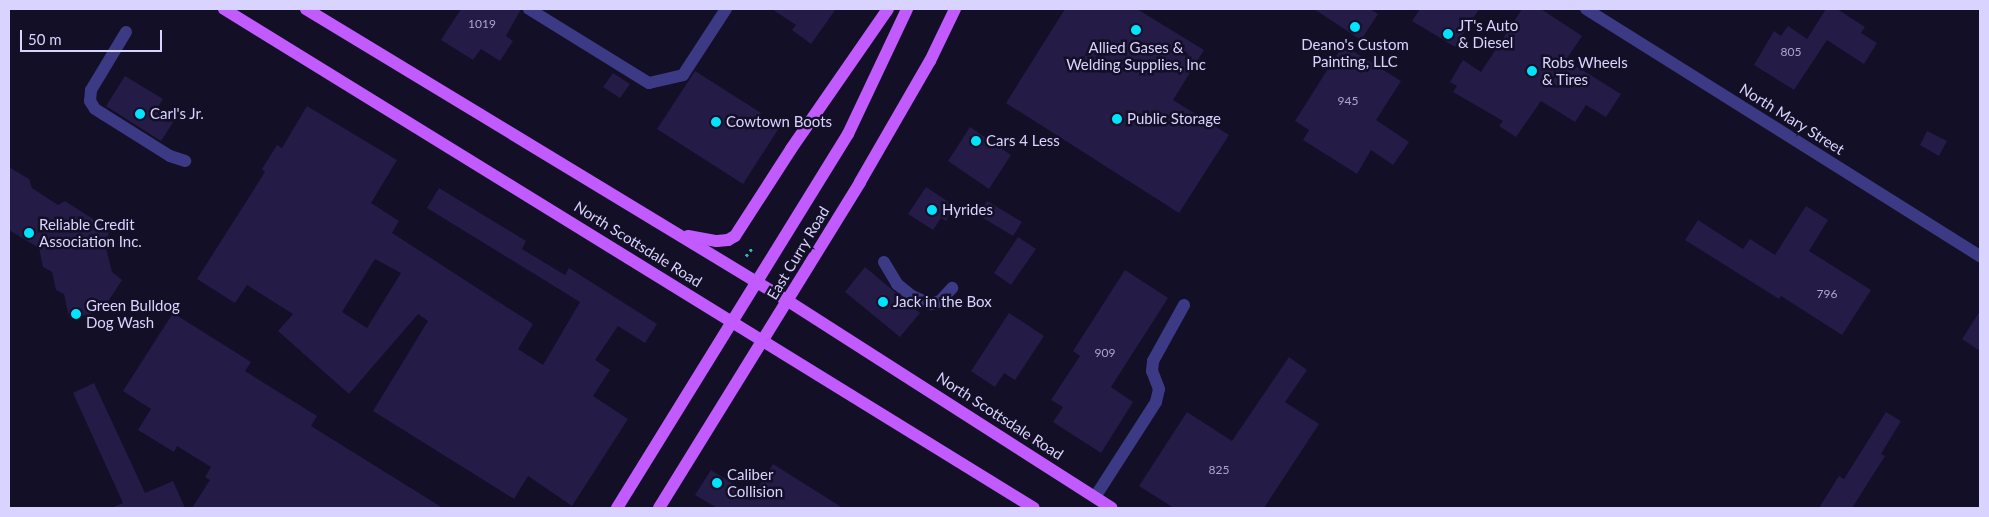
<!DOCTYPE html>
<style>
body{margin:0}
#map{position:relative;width:1989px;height:517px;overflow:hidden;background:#130f26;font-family:Lato,sans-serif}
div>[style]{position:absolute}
.building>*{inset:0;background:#241b47}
.path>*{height:3px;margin-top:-1.5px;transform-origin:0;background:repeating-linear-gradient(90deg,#2fb8b0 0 2.5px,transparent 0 6.5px)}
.minor>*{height:12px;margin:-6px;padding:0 6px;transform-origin:6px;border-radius:6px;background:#3d3a85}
.major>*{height:12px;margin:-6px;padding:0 6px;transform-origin:6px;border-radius:6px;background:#c25bff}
.dots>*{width:14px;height:14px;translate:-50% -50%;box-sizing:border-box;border:2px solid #130f26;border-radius:50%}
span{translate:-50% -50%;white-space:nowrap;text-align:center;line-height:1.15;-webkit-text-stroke:5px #130f26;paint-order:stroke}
.number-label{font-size:12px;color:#aca6d1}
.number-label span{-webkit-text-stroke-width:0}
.poi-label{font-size:15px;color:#d9d4ff}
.left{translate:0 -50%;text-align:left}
.street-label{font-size:15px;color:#d9d4ff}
.frame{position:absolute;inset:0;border:10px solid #d9d4ff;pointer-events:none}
.scale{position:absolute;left:20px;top:30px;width:142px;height:22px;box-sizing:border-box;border:2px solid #d9d4ff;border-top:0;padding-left:6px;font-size:15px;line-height:18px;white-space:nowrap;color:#d9d4ff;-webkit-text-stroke:4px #130f26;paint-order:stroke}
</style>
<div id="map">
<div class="building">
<div style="clip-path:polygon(461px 9px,521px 9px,506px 36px,513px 41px,500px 61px,481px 49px,473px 60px,441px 40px)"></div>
<div style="clip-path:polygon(772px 9px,836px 9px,811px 44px,792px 30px,796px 25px)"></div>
<div style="clip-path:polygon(1065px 9px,1137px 9px,1204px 50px,1173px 100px,1229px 135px,1179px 213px,1006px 103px)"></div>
<div style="clip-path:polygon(1314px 9px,1370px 9px,1378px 14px,1361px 40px)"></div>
<div style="clip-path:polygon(1420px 9px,1479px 9px,1455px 47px,1412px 21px)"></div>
<div style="clip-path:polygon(1522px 9px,1541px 9px,1582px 36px,1566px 60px,1621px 94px,1606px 117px,1586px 105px,1575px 122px,1541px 101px,1516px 137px,1499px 126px,1503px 121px,1453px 92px,1457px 86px,1450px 82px,1463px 60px,1481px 72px)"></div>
<div style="clip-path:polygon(1826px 9px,1837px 9px,1865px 27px,1861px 33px,1877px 43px,1864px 64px,1827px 40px,1794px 90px,1754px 65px,1774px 31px,1781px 36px,1788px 26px,1807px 39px)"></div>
<div style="clip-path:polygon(1343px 45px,1401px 81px,1376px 120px,1409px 142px,1393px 165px,1371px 150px,1357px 174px,1303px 140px,1309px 130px,1295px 121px)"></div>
<div style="clip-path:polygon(695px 71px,761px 113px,760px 116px,779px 128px,743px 184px,657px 129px)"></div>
<div style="clip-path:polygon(613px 73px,630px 84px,620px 98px,603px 87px)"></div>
<div style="clip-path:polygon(125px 76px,163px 99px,158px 107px,176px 118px,161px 141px,106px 106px)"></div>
<div style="clip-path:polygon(evenodd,307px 106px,397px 160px,371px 203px,399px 221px,392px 233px,533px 324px,518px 349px,543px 365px,580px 302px,427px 208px,439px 188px,526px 241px,522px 249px,565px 275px,569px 268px,657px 324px,645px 343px,618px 326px,595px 360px,610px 370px,593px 396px,628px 419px,572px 506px,528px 476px,514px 499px,373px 411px,428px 321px,418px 314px,349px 394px,278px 331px,293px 314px,247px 285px,235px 303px,197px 279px,265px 172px,262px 169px,277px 145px,282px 148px,307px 106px,375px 259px,401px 273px,367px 328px,342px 312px,375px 259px)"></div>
<div style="clip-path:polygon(970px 127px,1011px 155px,989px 189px,948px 161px)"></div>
<div style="clip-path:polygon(1927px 131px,1947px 141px,1939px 156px,1920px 145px)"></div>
<div style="clip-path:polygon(9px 167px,29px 179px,32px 188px,58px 205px,65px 201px,110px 230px,105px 244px,112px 272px,122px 280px,102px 311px,75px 318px,69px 317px,64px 294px,56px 290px,52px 272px,43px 267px,39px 248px,9px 230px)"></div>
<div style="clip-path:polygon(926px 187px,956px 207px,946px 221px,941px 218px,933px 230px,908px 214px)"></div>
<div style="clip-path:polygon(987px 201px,1022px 222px,1013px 236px,978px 215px)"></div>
<div style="clip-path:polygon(1806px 206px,1828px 220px,1809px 251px,1871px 290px,1842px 335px,1781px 296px,1779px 299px,1685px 240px,1698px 220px,1743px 249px,1750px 239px,1775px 255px)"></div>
<div style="clip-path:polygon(1018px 237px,1036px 249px,1011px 285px,994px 273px)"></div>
<div style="clip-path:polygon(865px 267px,920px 313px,900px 337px,845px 292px)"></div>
<div style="clip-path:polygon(1125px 270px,1168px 298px,1111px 387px,1133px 402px,1101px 453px,1053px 422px,1063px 407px,1051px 400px,1080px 356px,1073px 351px)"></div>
<div style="clip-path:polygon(1980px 311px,1980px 351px,1962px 339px)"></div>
<div style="clip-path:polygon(173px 313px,251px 362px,245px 371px,317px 416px,311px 426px,443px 508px,192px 508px,210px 480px,205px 477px,211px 467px,177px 446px,174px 452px,138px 430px,151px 409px,123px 391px)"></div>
<div style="clip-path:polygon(1009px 313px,1044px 336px,1015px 380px,1004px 373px,995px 387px,971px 371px)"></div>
<div style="clip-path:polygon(1289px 357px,1307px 370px,1285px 402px,1319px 424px,1264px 508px,1174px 508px,1139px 486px,1187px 412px,1232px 441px)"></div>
<div style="clip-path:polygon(94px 383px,145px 493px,173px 481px,185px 508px,111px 508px,123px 503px,73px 393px)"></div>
<div style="clip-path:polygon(1886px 412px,1901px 421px,1881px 454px,1885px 456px,1852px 508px,1819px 508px,1839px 476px,1844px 479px)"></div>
<div style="clip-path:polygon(773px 464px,843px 508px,717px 508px,695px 495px,711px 470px,753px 496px)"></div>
</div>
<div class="path">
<div style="left:746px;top:256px;width:11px;rotate:-52deg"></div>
</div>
<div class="minor">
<div style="left:529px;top:9px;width:141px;rotate:31.7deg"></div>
<div style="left:649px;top:83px;width:35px;rotate:-13deg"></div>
<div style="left:683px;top:75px;width:79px;rotate:-56.9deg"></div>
<div style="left:1586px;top:9px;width:465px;rotate:32.1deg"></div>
<div style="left:126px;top:32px;width:68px;rotate:121.1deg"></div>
<div style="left:91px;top:90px;width:11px;rotate:95deg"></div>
<div style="left:90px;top:101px;width:9px;rotate:58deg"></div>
<div style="left:95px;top:109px;width:9px;rotate:32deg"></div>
<div style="left:103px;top:114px;width:79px;rotate:32.1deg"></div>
<div style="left:170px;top:156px;width:16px;rotate:18deg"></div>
<div style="left:884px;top:262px;width:26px;rotate:59deg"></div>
<div style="left:897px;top:284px;width:19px;rotate:39deg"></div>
<div style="left:912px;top:296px;width:21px;rotate:23deg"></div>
<div style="left:931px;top:304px;width:9px;rotate:-18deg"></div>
<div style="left:940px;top:301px;width:18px;rotate:-47deg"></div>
<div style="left:1095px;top:497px;width:113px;rotate:-57.3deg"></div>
<div style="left:1156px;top:402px;width:13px;rotate:-77deg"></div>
<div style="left:1159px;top:389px;width:19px;rotate:-111deg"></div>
<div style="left:1152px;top:371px;width:10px;rotate:-84deg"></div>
<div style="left:1153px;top:361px;width:64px;rotate:-61deg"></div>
</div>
<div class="major">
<div style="left:224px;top:9px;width:951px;rotate:31.64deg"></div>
<div style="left:306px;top:9px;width:564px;rotate:31.21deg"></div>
<div style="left:788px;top:301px;width:384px;rotate:32.6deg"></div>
<div style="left:688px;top:236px;width:29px;rotate:10deg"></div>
<div style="left:717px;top:241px;width:11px;rotate:-5deg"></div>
<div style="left:728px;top:240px;width:8px;rotate:-30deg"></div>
<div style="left:735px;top:236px;width:103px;rotate:-57.2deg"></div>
<div style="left:791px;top:149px;width:170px;rotate:-55.3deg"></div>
<div style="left:617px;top:508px;width:440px;rotate:-58.3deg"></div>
<div style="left:848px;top:134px;width:138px;rotate:-64.7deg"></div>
<div style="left:659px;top:508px;width:383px;rotate:-58.3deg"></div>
<div style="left:860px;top:182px;width:140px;rotate:-60deg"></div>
<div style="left:930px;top:61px;width:58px;rotate:-64.3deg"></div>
</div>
<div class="dots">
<div style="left:1355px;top:27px;background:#00e5ff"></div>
<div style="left:1136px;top:30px;background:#00e5ff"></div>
<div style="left:1448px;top:34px;background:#00e5ff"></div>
<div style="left:1532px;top:71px;background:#00e5ff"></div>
<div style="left:140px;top:114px;background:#00e5ff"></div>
<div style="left:1117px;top:119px;background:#00e5ff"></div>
<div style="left:716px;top:122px;background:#00e5ff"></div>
<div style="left:976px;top:141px;background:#00e5ff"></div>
<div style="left:932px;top:210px;background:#00e5ff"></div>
<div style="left:29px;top:233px;background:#00e5ff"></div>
<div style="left:883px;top:302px;background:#00e5ff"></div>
<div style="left:76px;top:314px;background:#00e5ff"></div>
<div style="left:717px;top:483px;background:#00e5ff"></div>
</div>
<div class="number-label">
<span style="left:482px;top:24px">1019</span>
<span style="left:1791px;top:52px">805</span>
<span style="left:1348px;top:101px">945</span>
<span style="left:1827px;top:294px">796</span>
<span style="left:1105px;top:353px">909</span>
<span style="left:1219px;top:470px">825</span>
</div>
<div class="poi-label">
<span class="left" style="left:1458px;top:34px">JT's Auto<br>&amp; Diesel</span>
<span style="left:1355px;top:53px">Deano's Custom<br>Painting, LLC</span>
<span style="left:1136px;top:56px">Allied Gases &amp;<br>Welding Supplies, Inc</span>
<span class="left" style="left:1542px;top:71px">Robs Wheels<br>&amp; Tires</span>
<span class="left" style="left:150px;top:114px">Carl's Jr.</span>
<span class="left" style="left:1127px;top:119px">Public Storage</span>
<span class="left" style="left:726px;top:122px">Cowtown Boots</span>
<span class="left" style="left:986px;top:141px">Cars 4 Less</span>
<span class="left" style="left:942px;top:210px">Hyrides</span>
<span class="left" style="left:39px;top:233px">Reliable Credit<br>Association Inc.</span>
<span class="left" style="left:893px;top:302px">Jack in the Box</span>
<span class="left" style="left:86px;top:314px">Green Bulldog<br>Dog Wash</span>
<span class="left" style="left:727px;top:483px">Caliber<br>Collision</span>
</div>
<div class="street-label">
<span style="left:1792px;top:119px;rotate:32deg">North Mary Street</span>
<span style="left:638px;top:244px;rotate:32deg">North Scottsdale Road</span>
<span style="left:798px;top:253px;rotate:-59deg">East Curry Road</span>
<span style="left:1000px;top:416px;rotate:33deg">North Scottsdale Road</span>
</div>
<div class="frame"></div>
<div class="scale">50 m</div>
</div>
